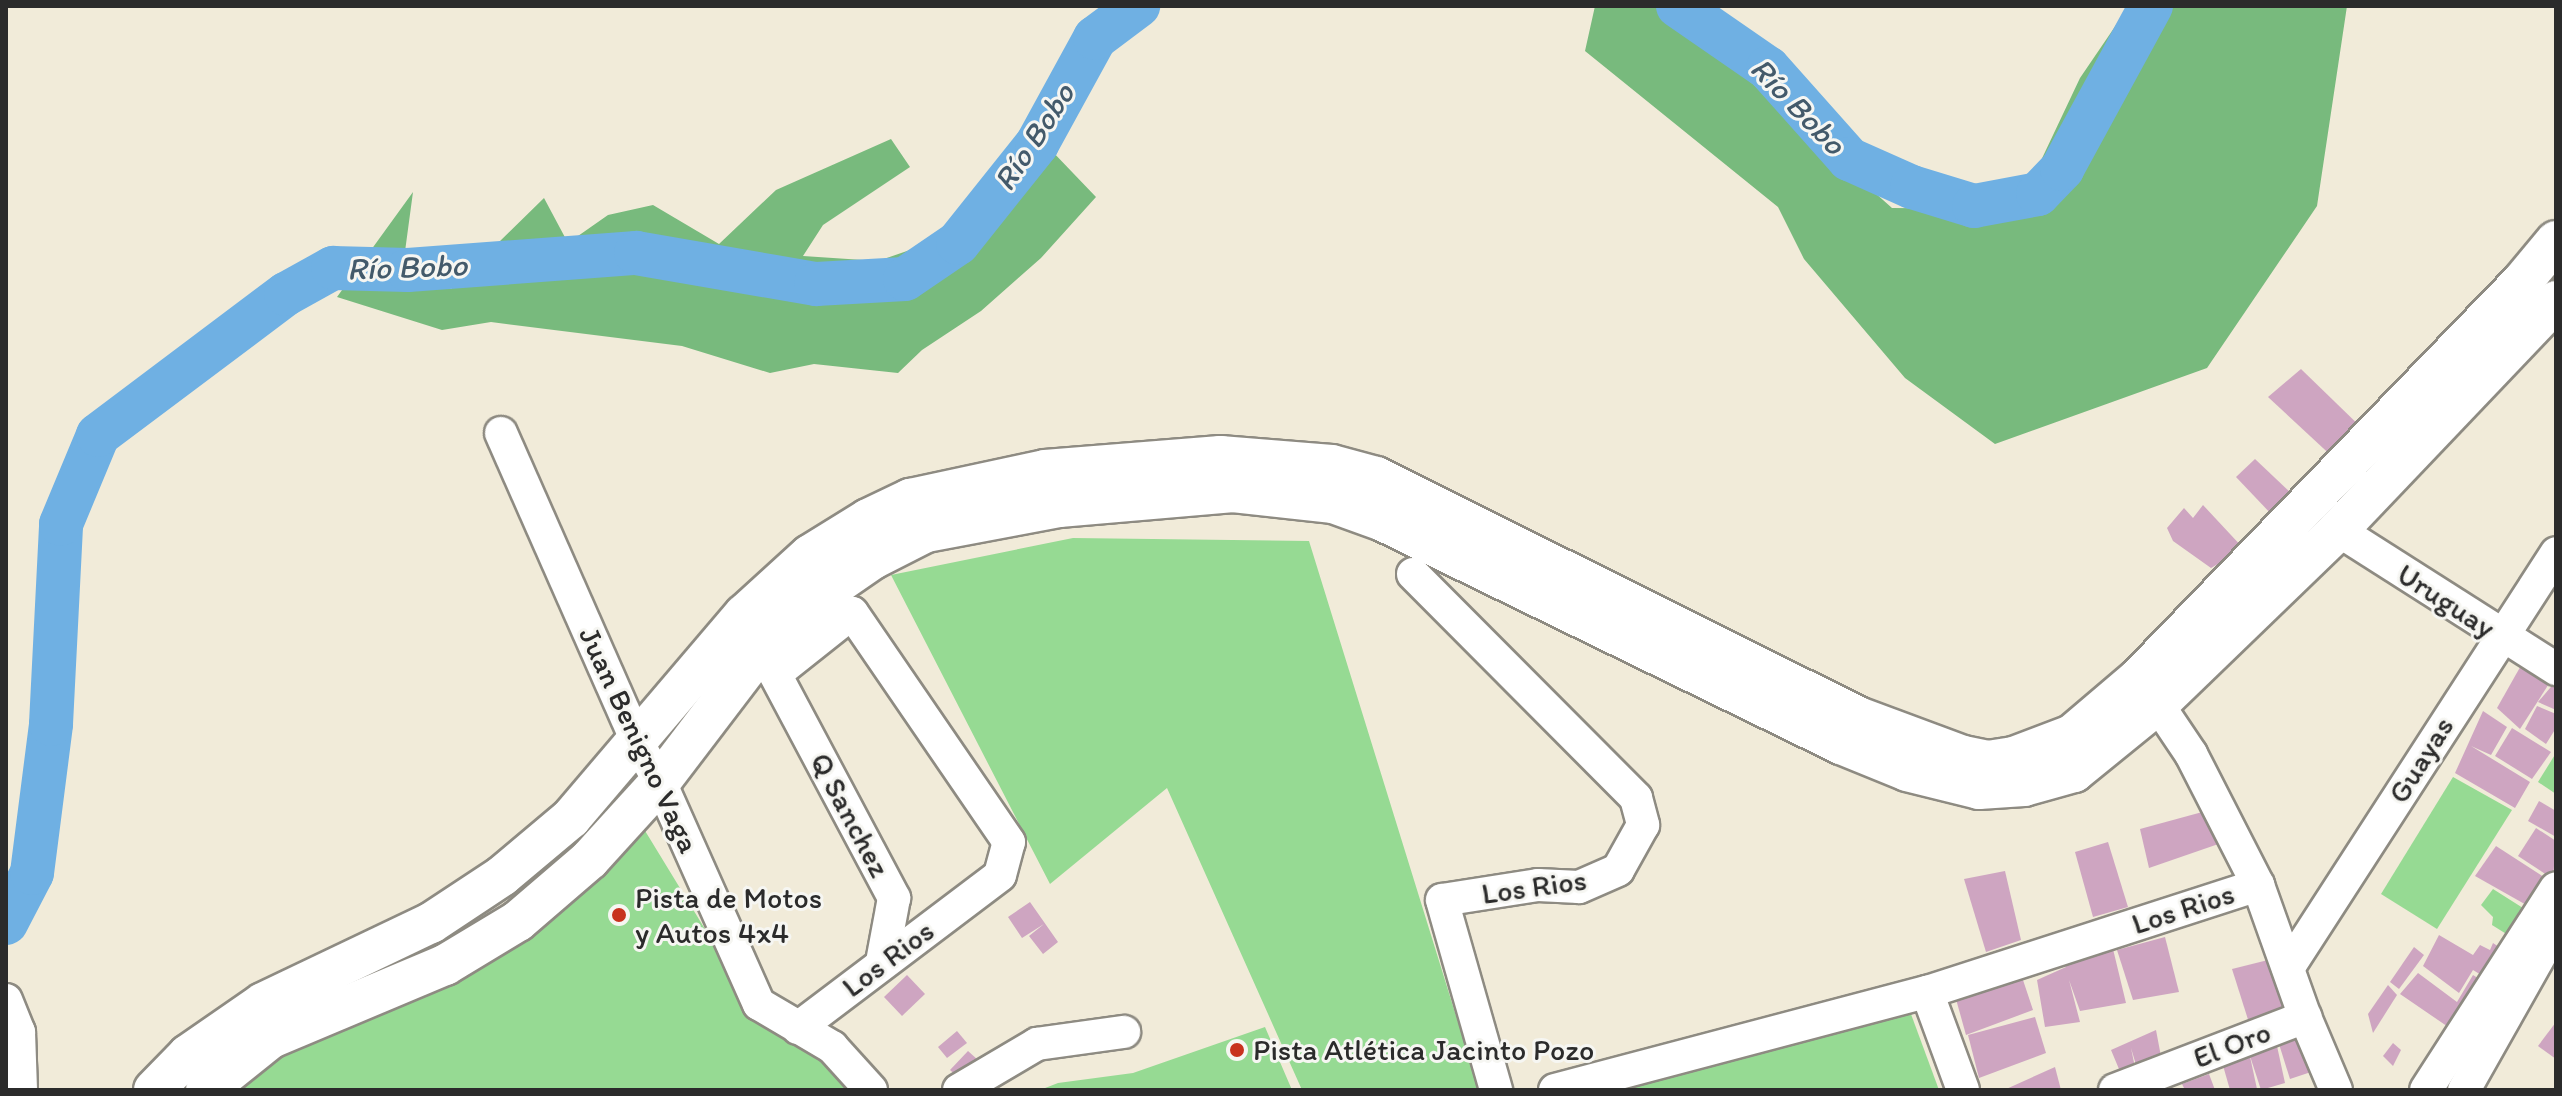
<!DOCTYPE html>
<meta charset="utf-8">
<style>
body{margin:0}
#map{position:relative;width:2562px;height:1096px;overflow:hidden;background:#f1ebd9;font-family:Itim,sans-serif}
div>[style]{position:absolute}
.green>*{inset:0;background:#96da93}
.forest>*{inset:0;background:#78ba7d}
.river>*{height:44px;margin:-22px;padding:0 22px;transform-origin:22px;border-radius:22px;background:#6fb0e3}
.building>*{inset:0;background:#cea5c1}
.roads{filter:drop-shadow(2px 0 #8e8b82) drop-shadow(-2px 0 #8e8b82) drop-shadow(0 2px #8e8b82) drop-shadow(0 -2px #8e8b82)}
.minor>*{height:32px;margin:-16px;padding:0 16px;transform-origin:16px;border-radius:16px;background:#fff}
.major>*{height:40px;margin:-20px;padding:0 20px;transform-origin:20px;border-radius:20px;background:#fff}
.dots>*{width:22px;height:22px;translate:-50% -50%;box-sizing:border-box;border:4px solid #f6f6f2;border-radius:50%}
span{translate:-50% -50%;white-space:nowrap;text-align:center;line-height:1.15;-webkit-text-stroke:6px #f6f6f2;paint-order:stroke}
.street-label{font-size:30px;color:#2b2b2b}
.poi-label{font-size:30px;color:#2b2b2b}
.left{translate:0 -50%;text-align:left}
.water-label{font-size:32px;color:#435a6b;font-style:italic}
.frame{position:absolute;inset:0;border:8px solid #2b2b2b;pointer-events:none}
</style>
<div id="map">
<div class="green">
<div style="clip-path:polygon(1073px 538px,1309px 541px,1479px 1090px,1302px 1090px,1167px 788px,1050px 884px,891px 575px)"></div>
<div style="clip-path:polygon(2556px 753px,2556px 794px,2538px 782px)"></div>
<div style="clip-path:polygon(2453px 777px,2512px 810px,2437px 929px,2381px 894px)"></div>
<div style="clip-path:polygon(636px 816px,755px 1011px,827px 1056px,856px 1090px,227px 1090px,272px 1061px,491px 955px)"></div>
<div style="clip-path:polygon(2493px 889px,2534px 915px,2516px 940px,2492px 925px,2493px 917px,2481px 905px)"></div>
<div style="clip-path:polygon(1908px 1006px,1939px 1090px,1626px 1090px)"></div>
<div style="clip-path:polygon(1265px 1027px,1292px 1090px,1040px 1090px,1058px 1083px,1133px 1073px)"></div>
</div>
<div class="forest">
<div style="clip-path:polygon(1595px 6px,1665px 6px,1892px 208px,2018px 209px,2080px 78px,2129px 6px,2347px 6px,2317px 206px,2207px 368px,1995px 444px,1905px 378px,1804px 259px,1778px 207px,1585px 51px)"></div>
<div style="clip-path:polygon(1027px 125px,1096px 197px,1041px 258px,981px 311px,922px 350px,898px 373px,814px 364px,770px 373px,682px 346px,491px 322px,442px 330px,337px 297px,413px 192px,404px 259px,451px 289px,544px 198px,568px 243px,608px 215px,653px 205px,719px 244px,776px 190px,891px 139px,910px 167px,823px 225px,803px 256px,878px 261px,933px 242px)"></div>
</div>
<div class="river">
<div style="left:1678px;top:6px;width:109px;rotate:34.6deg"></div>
<div style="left:1768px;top:68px;width:122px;rotate:48.3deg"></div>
<div style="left:1849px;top:159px;width:69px;rotate:24deg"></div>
<div style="left:1912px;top:187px;width:65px;rotate:17deg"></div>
<div style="left:1974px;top:206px;width:65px;rotate:-10.6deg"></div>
<div style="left:2038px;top:194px;width:35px;rotate:-46deg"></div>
<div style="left:2062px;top:169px;width:186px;rotate:-61.4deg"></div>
<div style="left:6px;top:923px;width:56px;rotate:-62.5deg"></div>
<div style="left:32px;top:873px;width:150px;rotate:-82.7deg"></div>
<div style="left:51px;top:724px;width:200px;rotate:-87.1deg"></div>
<div style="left:61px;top:524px;width:96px;rotate:-67.4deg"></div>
<div style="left:98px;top:435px;width:235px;rotate:-36.9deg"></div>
<div style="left:286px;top:294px;width:54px;rotate:-29deg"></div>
<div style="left:333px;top:268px;width:75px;rotate:1.5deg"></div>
<div style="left:408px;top:270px;width:229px;rotate:-4.3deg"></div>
<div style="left:636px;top:253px;width:183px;rotate:9.8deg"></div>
<div style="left:816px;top:284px;width:89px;rotate:-3.2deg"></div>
<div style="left:905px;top:279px;width:64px;rotate:-34.2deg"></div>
<div style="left:958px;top:243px;width:127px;rotate:-51.4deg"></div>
<div style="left:1037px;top:144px;width:121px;rotate:-61.3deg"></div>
<div style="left:1095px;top:38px;width:54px;rotate:-36.7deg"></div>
</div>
<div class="building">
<div style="clip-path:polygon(2301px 369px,2368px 434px,2337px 461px,2268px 397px)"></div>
<div style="clip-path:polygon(2255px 459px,2291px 493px,2274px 517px,2236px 477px)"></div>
<div style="clip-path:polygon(2203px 505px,2244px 549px,2211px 568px,2173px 541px,2167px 528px,2184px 508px,2193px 518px)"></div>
<div style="clip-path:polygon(2523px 662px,2552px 679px,2520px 729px,2497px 708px)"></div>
<div style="clip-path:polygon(2556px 681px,2556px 710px,2538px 702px)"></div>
<div style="clip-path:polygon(2537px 706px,2556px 714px,2556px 728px,2546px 744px,2525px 729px)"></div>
<div style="clip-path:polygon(2483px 711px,2507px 727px,2491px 755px,2471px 746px,2530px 782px,2515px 808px,2455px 773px)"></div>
<div style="clip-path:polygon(2512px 728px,2551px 752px,2532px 779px,2495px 756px)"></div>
<div style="clip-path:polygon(2539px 801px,2556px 811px,2556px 837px,2528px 821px)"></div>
<div style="clip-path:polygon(2217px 808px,2230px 840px,2149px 868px,2140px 829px)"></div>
<div style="clip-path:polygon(2536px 828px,2556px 841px,2553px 879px,2518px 856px)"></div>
<div style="clip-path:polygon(2108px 842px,2128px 907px,2093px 917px,2075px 852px)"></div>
<div style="clip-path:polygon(2496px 846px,2553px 883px,2537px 911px,2475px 876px)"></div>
<div style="clip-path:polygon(2005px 871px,2021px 940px,1986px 952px,1964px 879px)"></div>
<div style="clip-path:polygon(1030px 902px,1058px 942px,1043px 954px,1029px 936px,1044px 924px,1022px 938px,1008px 917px)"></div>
<div style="clip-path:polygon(2439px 935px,2473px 955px,2480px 945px,2490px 950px,2493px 943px,2508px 953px,2491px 981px,2473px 970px,2459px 993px,2423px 966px)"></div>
<div style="clip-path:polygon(2165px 937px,2179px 992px,2133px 1000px,2117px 950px)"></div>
<div style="clip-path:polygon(2414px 947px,2424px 955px,2399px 989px,2390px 982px)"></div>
<div style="clip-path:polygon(2113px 949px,2126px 1003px,2080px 1011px,2069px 980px,2080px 1022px,2045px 1027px,2037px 980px,2066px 967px,2064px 961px)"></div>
<div style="clip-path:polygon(2268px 960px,2294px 1009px,2251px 1029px,2232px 969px)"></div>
<div style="clip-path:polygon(2418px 973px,2457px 1002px,2473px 975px,2489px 985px,2457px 1033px,2400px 994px)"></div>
<div style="clip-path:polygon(2021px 974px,2033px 1010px,1966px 1035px,1954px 992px)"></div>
<div style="clip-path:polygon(907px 975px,925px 994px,902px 1016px,884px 997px)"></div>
<div style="clip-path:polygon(2388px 985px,2397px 995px,2373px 1033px,2368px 1014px)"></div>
<div style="clip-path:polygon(2035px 1017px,2046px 1053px,1979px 1078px,1968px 1035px)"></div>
<div style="clip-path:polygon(2556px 1022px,2556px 1059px,2538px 1046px)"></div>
<div style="clip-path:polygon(2156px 1030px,2163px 1067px,2139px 1075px,2131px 1048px,2137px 1077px,2124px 1081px,2111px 1050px)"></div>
<div style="clip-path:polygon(957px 1031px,967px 1043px,947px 1058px,938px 1047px)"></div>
<div style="clip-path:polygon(2306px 1034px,2314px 1071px,2290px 1079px,2279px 1044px)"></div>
<div style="clip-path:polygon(2393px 1043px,2401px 1050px,2393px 1066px,2383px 1056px)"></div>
<div style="clip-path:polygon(2277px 1046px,2285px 1083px,2261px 1090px,2250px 1056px)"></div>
<div style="clip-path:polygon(968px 1051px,978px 1060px,960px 1079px,950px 1070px)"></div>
<div style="clip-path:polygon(2249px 1052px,2257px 1089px,2230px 1090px,2222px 1062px)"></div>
<div style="clip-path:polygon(2055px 1067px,2061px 1090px,2004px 1090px)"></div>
<div style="clip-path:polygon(2209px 1074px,2215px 1090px,2185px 1090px,2182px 1084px)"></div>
</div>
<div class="roads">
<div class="minor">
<div style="left:501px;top:433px;width:338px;rotate:66.2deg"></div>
<div style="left:637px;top:742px;width:46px;rotate:60.1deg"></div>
<div style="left:660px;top:782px;width:243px;rotate:66deg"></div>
<div style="left:759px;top:1004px;width:85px;rotate:30.5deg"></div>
<div style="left:832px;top:1047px;width:58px;rotate:47.8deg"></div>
<div style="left:2338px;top:530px;width:259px;rotate:32.5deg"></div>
<div style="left:1413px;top:574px;width:316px;rotate:45.1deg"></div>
<div style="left:1636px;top:798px;width:28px;rotate:75deg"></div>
<div style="left:1643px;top:825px;width:51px;rotate:119.1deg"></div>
<div style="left:1618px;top:870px;width:43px;rotate:156.4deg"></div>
<div style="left:1579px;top:887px;width:41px;rotate:-177.2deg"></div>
<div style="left:1538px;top:885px;width:97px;rotate:171.1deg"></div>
<div style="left:1442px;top:900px;width:198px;rotate:74.1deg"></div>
<div style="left:2146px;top:687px;width:81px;rotate:56.1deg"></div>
<div style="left:2191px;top:754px;width:147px;rotate:62.9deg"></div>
<div style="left:2258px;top:885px;width:140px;rotate:70.4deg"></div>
<div style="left:2305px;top:1017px;width:79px;rotate:67deg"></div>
<div style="left:2288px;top:968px;width:494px;rotate:-57.1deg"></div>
<div style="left:1927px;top:992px;width:104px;rotate:69.8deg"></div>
<div style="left:6px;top:1000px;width:35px;rotate:68deg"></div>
<div style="left:19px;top:1032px;width:58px;rotate:88deg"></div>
<div style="left:798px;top:1028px;width:253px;rotate:-37.1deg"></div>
<div style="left:1000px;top:875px;width:34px;rotate:-75deg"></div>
<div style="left:1009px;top:842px;width:278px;rotate:-124.4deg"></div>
<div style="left:852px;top:613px;width:98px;rotate:141.6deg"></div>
<div style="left:775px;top:674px;width:254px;rotate:62deg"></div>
<div style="left:894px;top:898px;width:65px;rotate:100.6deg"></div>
<div style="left:959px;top:1090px;width:91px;rotate:-30.5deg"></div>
<div style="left:1037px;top:1044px;width:88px;rotate:-7.9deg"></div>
<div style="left:1555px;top:1090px;width:385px;rotate:-14.8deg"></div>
<div style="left:1927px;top:992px;width:348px;rotate:-17.9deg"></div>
<div style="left:2115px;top:1090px;width:204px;rotate:-21deg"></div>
<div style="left:2426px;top:1090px;width:240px;rotate:-57.2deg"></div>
<div style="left:2464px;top:1090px;width:187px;rotate:-60.6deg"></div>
</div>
<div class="major">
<div style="left:154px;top:1090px;width:49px;rotate:-45.8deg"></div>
<div style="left:188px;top:1055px;width:91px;rotate:-34.7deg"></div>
<div style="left:263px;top:1003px;width:186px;rotate:-25.5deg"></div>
<div style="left:431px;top:923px;width:85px;rotate:-33.5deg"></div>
<div style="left:502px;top:876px;width:90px;rotate:-40deg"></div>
<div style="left:571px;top:818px;width:267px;rotate:-49.6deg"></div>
<div style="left:744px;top:615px;width:89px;rotate:-42.3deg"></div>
<div style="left:810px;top:555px;width:68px;rotate:-31.8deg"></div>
<div style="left:868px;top:519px;width:47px;rotate:-25.5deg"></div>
<div style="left:910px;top:499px;width:138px;rotate:-12.1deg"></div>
<div style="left:1045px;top:470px;width:176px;rotate:-4.6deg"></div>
<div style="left:1220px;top:456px;width:112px;rotate:4.6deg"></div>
<div style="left:1332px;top:465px;width:46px;rotate:15.3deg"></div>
<div style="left:1376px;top:477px;width:538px;rotate:26.47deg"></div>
<div style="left:1858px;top:717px;width:112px;rotate:20.4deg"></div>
<div style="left:1963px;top:756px;width:25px;rotate:11deg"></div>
<div style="left:1988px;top:761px;width:26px;rotate:-9deg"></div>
<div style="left:2014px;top:757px;width:62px;rotate:-20.8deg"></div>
<div style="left:2072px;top:735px;width:88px;rotate:-40.4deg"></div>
<div style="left:2139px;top:678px;width:551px;rotate:-45.96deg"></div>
<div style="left:2522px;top:282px;width:53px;rotate:-50.3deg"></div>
<div style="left:206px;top:1090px;width:83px;rotate:-38.7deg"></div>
<div style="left:271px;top:1038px;width:189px;rotate:-22.8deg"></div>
<div style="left:445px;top:965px;width:85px;rotate:-31.1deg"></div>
<div style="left:518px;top:921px;width:95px;rotate:-40.7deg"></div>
<div style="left:590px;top:859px;width:104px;rotate:-47.7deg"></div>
<div style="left:660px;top:782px;width:173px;rotate:-52.7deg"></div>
<div style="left:765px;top:644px;width:76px;rotate:-41.3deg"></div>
<div style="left:822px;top:594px;width:62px;rotate:-34.5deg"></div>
<div style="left:873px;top:559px;width:59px;rotate:-27deg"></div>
<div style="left:926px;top:532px;width:135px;rotate:-10.6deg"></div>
<div style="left:1059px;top:507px;width:175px;rotate:-4.9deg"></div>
<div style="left:1233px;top:492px;width:101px;rotate:6.3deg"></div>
<div style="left:1333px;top:503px;width:53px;rotate:19.8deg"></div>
<div style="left:1383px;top:521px;width:509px;rotate:25.96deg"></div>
<div style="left:1841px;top:744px;width:71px;rotate:22.2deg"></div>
<div style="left:1907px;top:771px;width:74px;rotate:14deg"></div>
<div style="left:1979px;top:789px;width:45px;rotate:-3.8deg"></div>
<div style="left:2024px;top:786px;width:52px;rotate:-15.6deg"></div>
<div style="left:2074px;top:772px;width:109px;rotate:-39.1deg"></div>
<div style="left:2159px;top:703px;width:249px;rotate:-44deg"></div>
<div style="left:2338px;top:530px;width:316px;rotate:-46.4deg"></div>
</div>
</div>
<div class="dots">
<div style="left:619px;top:915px;background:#c8321e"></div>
<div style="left:1237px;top:1050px;background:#c8321e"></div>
</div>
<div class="street-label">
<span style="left:2446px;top:601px;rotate:33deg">Uruguay</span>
<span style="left:639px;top:740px;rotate:65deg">Juan Benigno Vaga</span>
<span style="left:2421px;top:760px;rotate:-58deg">Guayas</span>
<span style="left:850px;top:815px;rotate:62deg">Q Sanchez</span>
<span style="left:1534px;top:887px;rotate:-8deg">Los Rios</span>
<span style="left:2183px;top:909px;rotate:-18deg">Los Rios</span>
<span style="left:888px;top:959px;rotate:-37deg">Los Rios</span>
<span style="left:2232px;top:1045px;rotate:-21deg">El Oro</span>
</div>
<div class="poi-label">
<span class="left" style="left:635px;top:915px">Pista de Motos<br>y Autos 4x4</span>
<span class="left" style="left:1253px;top:1050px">Pista Atlética Jacinto Pozo</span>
</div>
<div class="water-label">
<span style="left:1798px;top:106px;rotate:46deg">Río Bobo</span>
<span style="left:1034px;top:137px;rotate:-57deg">Río Bobo</span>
<span style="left:407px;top:267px;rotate:-2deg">Río Bobo</span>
</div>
<div class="frame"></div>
</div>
